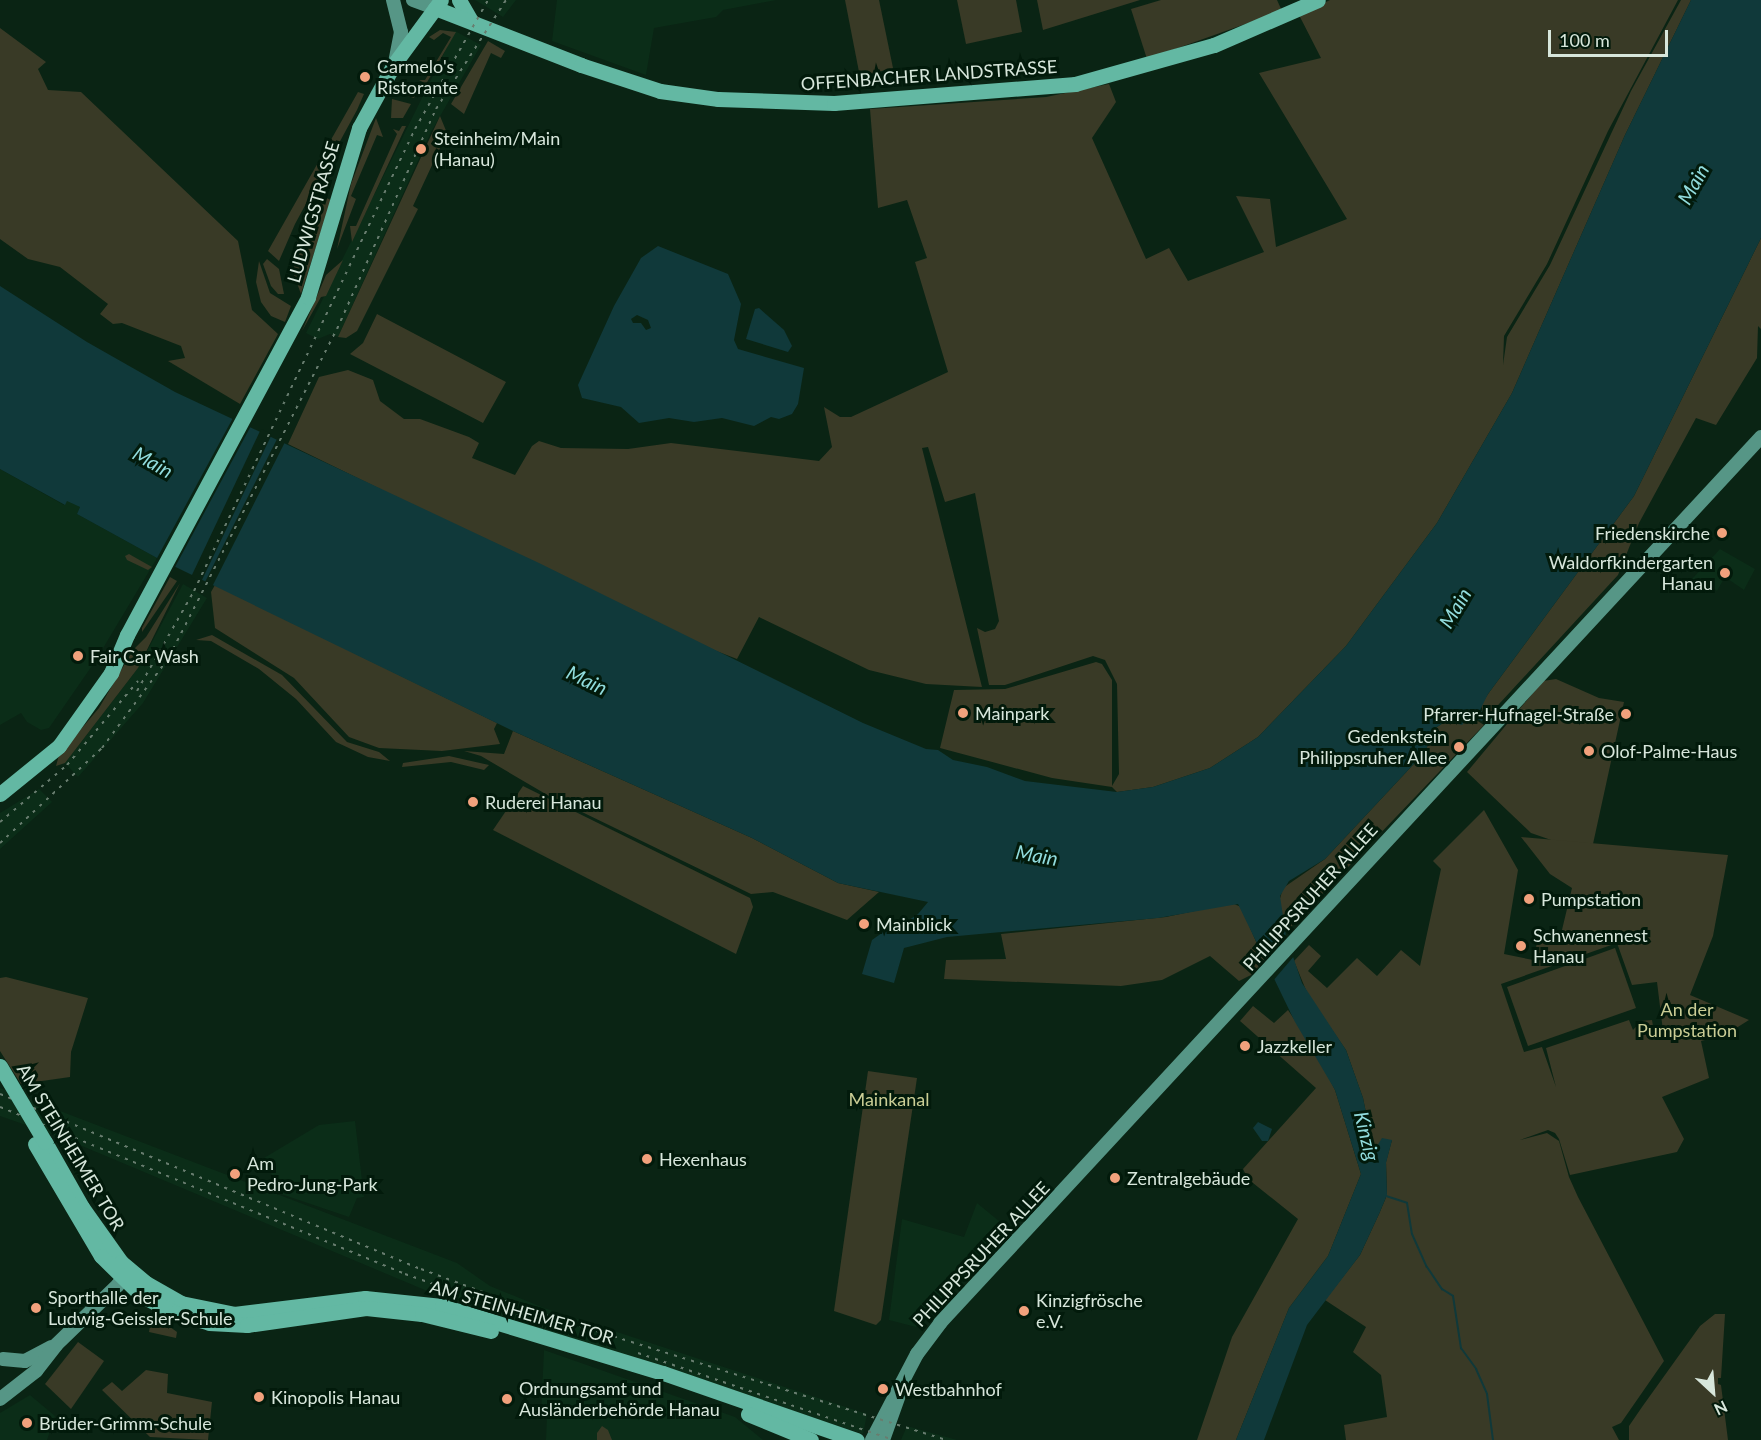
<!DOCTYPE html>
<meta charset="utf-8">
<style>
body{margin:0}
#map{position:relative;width:1761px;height:1440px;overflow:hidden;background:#0a2414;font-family:Lato,sans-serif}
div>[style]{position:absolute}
.built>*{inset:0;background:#0b2d18}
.green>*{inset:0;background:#393a26}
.water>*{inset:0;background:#10393a}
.pier>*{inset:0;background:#0a2414}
.stream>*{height:2px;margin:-1px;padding:0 1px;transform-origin:1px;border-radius:1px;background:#10393a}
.secondary>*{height:14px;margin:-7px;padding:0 7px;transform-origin:7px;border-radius:7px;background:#569686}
.primary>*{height:15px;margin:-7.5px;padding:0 7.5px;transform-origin:7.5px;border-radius:7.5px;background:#63b8a3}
.rail>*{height:2px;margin-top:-1px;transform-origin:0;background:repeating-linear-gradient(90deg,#687d6f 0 3px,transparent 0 9px)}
.primary-bridge>*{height:15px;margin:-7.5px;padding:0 7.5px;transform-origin:7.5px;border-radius:7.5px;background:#63b8a3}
.dots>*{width:16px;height:16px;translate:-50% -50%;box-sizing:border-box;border:3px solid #021a0b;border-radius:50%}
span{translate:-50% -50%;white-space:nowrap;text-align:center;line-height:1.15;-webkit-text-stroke:6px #021a0b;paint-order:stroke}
.poi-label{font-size:18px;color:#d7e6db}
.left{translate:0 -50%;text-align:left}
.right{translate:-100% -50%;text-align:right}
.street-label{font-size:18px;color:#d7e6db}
.park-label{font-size:18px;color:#cacd95}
.water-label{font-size:20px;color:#91dcdd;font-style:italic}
.north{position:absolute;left:1683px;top:1362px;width:60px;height:60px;-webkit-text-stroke:4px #021a0b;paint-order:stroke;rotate:154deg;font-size:16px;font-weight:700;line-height:24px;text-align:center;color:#d7e6db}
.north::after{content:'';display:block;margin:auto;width:21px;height:27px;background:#d7e6db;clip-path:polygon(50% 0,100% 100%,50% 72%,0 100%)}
.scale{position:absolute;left:1548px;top:30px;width:120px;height:27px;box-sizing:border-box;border:3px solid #d7e6db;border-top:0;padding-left:8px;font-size:18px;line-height:21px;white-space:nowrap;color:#d7e6db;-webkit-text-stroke:4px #021a0b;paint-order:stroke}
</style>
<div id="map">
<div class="built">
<div style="clip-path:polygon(475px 0,516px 0,503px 17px)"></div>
<div style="clip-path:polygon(557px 0,776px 0,723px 10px,716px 17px,654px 28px,646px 75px,552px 41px)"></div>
<div style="clip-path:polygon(455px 31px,481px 45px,431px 132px,338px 337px,330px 334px,318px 339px,306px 333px)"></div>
<div style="clip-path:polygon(0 469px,64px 505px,67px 500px,80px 507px,77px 514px,157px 558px,96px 660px,49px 728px,41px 730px,27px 722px,21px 713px,0 725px)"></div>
<div style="clip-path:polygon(1720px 549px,1755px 569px,1744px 590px,1725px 577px,1717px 591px,1704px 580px,1699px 586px,1691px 580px)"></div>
<div style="clip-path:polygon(183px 584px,207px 598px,143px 703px,78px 777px,65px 763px,138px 668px)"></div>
<div style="clip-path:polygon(39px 789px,52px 802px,0 849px,0 813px)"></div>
<div style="clip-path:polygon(0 1088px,457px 1263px,490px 1286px,544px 1308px,867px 1414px,863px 1434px,432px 1293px,63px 1138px,0 1116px)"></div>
<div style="clip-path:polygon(355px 1121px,364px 1197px,357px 1198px,349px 1217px,281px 1194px,264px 1158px,319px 1125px)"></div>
<div style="clip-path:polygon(977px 1203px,1005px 1226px,916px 1327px,889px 1320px,902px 1219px,964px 1237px)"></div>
<div style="clip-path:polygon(544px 1350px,735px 1417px,763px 1440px,546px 1440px,547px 1414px,541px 1414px)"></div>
<div style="clip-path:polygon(30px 1395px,55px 1416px,47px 1440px,0 1440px,0 1413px)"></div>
<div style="clip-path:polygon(907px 1426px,957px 1440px,901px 1440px)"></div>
</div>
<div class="green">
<div style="clip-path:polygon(845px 0,879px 0,893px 68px,860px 77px)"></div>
<div style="clip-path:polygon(957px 0,1016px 0,1022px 32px,966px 44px)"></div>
<div style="clip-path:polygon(1037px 0,1140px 0,1043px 30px)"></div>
<div style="clip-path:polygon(1161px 0,1277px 0,1282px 11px,1147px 59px,1131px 9px)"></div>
<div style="clip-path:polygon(1330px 0,1678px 0,1608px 131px,1547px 264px,1504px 336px,1503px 365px,1507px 337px,1550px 265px,1631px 91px,1681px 0,1691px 0,1625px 135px,1512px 393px,1437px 523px,1346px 646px,1258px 737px,1210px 768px,1153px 787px,1117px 792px,1112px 787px,1052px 778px,940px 748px,954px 690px,1005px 689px,1096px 662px,1102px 664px,1112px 680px,1112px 786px,1119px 774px,1117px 684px,1105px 660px,1093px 656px,1005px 685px,989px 685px,977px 628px,985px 632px,995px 629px,999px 621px,975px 493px,945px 502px,928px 447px,922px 448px,982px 687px,926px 684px,869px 670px,759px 617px,737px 659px,693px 642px,288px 444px,319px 377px,348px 370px,373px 380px,380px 401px,404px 419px,420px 419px,469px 437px,479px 443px,472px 458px,515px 475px,532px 446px,539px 441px,561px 448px,628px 449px,671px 443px,819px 461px,832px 447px,824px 407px,840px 417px,851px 417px,948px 372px,915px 262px,927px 258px,907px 200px,878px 208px,870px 109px,1046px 97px,1109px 84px,1116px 102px,1092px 138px,1146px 259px,1169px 248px,1188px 281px,1264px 252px,1236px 196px,1270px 199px,1276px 247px,1347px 219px,1259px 73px,1321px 58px,1299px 15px)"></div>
<div style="clip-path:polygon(0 28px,46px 62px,38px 69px,48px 90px,81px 92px,238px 241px,252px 310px,278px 334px,240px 404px,168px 361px,185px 358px,181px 346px,122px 323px,113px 324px,100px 314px,108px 304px,60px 267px,28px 259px,0 239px)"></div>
<div style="clip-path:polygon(440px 30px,456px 32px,426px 84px,419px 80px,425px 80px,451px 37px,443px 33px,434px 40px,429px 37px)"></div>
<div style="clip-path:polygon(488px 41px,505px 51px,501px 58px,491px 53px,464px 114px,451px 104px)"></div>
<div style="clip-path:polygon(411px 83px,419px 87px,414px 98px,395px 92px)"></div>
<div style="clip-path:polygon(358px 92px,364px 94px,357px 110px,295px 224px,279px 261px,268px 251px)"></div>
<div style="clip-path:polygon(392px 99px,411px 104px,403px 118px,391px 118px)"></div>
<div style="clip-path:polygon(440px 116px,447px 133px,413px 206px,418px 209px,357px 331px,346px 338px,338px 337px)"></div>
<div style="clip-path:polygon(376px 118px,383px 137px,377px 135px,351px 196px,356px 199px,337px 249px,351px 184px)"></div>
<div style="clip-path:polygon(402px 126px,406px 126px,352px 242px,350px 226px,356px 226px,397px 134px,393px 129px,399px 131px)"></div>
<div style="clip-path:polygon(335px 152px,328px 180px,314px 193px)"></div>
<div style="clip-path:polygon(324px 197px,331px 200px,301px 294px,294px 275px,294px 248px,315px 205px)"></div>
<div style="clip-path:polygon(1761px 238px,1761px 329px,1758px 326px,1757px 358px,1716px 425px,1696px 418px,1639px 523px,1618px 575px,1488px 716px,1484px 715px,1481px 705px,1488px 694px,1634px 496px)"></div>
<div style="clip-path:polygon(267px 259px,279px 269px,284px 294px,278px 294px,271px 286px,263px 264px)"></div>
<div style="clip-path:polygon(343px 260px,326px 296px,321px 297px,302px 331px,326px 275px)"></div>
<div style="clip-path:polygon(259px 261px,270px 293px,291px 306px,285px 322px,271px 316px,261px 302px,256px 282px)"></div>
<div style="clip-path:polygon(377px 314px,506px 382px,483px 423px,350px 354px,363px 343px)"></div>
<div style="clip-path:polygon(129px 554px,136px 558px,152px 567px,148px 570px,127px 560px,125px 556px)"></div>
<div style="clip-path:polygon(170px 577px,177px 581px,142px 632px,142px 628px)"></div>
<div style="clip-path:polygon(180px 583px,138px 668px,65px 763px,56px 766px,59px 755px,99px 708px,133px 650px,146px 637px)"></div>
<div style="clip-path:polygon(215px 585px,497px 723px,494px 729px,500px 744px,442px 751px,379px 748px,349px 737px,294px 678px,215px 628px,211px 592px)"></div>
<div style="clip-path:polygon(212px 635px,282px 675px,347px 742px,379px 752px,390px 761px,368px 757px,336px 742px,296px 699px,259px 669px,211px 641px,196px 640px)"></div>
<div style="clip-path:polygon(1556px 679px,1599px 698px,1624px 702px,1593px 844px,1554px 841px,1531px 833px,1467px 772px,1543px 681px)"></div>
<div style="clip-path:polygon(1470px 716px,1484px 725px,1286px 932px,1279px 902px,1283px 888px,1325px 859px,1425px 752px,1434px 729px,1446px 721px,1458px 723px)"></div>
<div style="clip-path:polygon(513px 731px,752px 838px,838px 883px,879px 892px,847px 920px,773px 892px,751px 894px,549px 796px,481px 756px,464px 751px,504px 754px)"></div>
<div style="clip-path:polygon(449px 756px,489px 765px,484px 770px,451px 762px,402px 767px,403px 763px)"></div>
<div style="clip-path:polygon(523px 786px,750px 898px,753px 907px,736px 954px,493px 830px)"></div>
<div style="clip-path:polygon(evenodd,1484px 810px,1518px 870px,1504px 954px,1533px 960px,1540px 930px,1561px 934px,1572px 888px,1550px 874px,1521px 837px,1728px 855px,1713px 936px,1690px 995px,1749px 1020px,1725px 1035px,1701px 1041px,1709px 1078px,1662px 1097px,1684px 1139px,1677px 1152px,1570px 1175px,1559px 1139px,1555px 1133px,1548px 1130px,1520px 1140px,1547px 1133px,1559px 1141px,1569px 1177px,1578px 1197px,1664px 1361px,1621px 1423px,1612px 1427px,1619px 1440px,1346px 1440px,1344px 1425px,1387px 1417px,1381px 1375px,1353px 1352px,1366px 1327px,1325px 1300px,1360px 1255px,1379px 1214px,1387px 1195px,1386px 1162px,1392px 1140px,1374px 1152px,1363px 1098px,1346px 1050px,1308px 995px,1294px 961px,1309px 945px,1321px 956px,1308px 971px,1327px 988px,1357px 958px,1377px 976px,1401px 950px,1420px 966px,1441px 869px,1433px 861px,1484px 810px,1617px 943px,1632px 985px,1657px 982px,1663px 1031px,1654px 1032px,1652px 1020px,1641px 1021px,1633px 1030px,1629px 1020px,1546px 1048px,1556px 1087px,1542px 1047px,1524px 1052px,1501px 984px,1617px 943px)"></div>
<div style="clip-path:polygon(1232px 903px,1241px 907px,1264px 960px,1251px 975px,1239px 981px,1210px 956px,1162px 980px,1121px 986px,944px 979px,946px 960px,1006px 959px,1001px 934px,1166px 917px)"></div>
<div style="clip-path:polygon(1615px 948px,1636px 1008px,1528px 1046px,1507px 987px)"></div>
<div style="clip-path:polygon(6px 977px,88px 998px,71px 1052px,70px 1077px,21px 1084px,0 1051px,0 978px)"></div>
<div style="clip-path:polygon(1253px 1006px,1274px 1023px,1288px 1010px,1314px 1049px,1335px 1090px,1361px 1174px,1328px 1256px,1289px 1308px,1236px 1440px,1197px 1440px,1232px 1337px,1298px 1219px,1248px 1179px,1243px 1169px,1316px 1088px,1240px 1021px)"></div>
<div style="clip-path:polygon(868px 1071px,917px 1078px,881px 1320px,876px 1325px,834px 1311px)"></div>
<div style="clip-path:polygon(152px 1314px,177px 1332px,176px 1338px,149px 1332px)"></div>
<div style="clip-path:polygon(1715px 1314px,1725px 1314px,1721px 1378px,1718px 1378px,1718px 1384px,1721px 1385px,1728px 1440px,1629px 1440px,1629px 1426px,1642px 1407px,1700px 1326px)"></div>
<div style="clip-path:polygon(78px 1342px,104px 1361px,71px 1409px,45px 1384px)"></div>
<div style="clip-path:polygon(146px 1370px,168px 1374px,167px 1393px,212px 1402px,208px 1440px,150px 1437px,102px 1390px,112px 1382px,122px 1391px)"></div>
<div style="clip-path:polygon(602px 1426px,608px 1430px,612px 1440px,597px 1440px,597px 1433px)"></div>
</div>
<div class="water">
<div style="clip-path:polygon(1691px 0,1761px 0,1761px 238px,1634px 496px,1488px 694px,1480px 710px,1486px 715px,1482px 721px,1470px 716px,1462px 725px,1446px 721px,1434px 729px,1425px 752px,1325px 859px,1289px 881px,1280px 896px,1286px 936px,1302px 983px,1346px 1050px,1363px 1098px,1374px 1151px,1382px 1138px,1392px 1140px,1386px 1163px,1387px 1195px,1379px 1214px,1360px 1255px,1307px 1325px,1264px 1440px,1236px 1440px,1289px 1308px,1328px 1256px,1361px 1174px,1335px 1090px,1295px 1022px,1238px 904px,1158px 918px,947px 937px,904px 948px,894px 983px,862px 974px,872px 940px,903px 918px,909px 920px,918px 914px,928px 902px,838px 883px,752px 838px,513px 731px,157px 558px,77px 514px,80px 507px,67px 501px,65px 505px,0 469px,0 286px,87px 342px,175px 392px,539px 563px,863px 723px,926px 749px,938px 750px,953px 760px,987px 767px,1025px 781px,1117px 792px,1153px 787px,1210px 768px,1258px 737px,1346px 646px,1437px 523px,1512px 393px,1625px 135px)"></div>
<div style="clip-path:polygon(evenodd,658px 246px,728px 274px,741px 304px,734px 340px,738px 349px,804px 368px,798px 404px,792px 414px,779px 419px,771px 417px,754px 426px,722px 418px,694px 422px,669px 418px,639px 423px,621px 407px,582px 398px,578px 385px,614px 306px,641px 258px,658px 246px,637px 315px,648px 320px,651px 328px,646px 330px,641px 323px,633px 323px,631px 319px,637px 315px)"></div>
<div style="clip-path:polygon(759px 308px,784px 330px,792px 346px,788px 352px,746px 339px,755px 309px)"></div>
<div style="clip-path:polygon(1258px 1122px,1272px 1129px,1268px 1141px,1262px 1141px,1253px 1128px)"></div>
</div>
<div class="pier">
<div style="clip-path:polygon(234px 416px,252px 424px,174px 569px,156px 560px)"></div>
<div style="clip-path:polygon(261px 429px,272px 434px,201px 582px,191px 577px)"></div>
<div style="clip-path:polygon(278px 437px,286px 440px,212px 587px,204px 584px)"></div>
<div style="clip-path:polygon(1289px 931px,1295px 955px,1272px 982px,1262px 962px)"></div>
</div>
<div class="stream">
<div style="left:1386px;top:1196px;width:22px;rotate:18deg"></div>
<div style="left:1407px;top:1203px;width:31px;rotate:81deg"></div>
<div style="left:1412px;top:1234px;width:36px;rotate:66deg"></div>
<div style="left:1427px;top:1267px;width:27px;rotate:56deg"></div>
<div style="left:1442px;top:1289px;width:13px;rotate:32deg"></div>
<div style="left:1453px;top:1296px;width:53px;rotate:81.3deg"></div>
<div style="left:1461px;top:1348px;width:26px;rotate:54deg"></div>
<div style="left:1476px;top:1369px;width:27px;rotate:66deg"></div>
<div style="left:1487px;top:1394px;width:46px;rotate:82.6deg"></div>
</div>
<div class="secondary">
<div style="left:393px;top:0;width:33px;rotate:76deg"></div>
<div style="left:401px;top:32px;width:31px;rotate:101deg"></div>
<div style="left:413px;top:0;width:23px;rotate:20deg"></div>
<div style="left:3px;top:1359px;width:22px;rotate:5deg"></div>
<div style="left:25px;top:1361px;width:30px;rotate:-28deg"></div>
<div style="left:0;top:1399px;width:46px;rotate:-37.9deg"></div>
<div style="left:36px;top:1371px;width:33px;rotate:-52deg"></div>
<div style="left:56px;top:1345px;width:86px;rotate:-44.1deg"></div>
<div style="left:118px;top:1285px;width:19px;rotate:-58deg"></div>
<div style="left:872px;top:1440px;width:97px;rotate:-62.4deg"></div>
<div style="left:917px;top:1354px;width:39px;rotate:-53deg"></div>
<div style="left:940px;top:1323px;width:1208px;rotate:-47.18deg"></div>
<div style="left:883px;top:1440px;width:48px;rotate:-70.4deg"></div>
</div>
<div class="primary">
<div style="left:459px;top:0;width:24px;rotate:60deg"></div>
<div style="left:435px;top:8px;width:157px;rotate:21.3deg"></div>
<div style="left:581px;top:65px;width:83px;rotate:18.2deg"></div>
<div style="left:660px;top:91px;width:59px;rotate:7.9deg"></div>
<div style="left:718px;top:99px;width:116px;rotate:2deg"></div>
<div style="left:834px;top:103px;width:242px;rotate:-4.5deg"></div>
<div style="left:1075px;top:84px;width:144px;rotate:-15.7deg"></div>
<div style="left:1214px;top:45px;width:113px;rotate:-23.4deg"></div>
<div style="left:0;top:794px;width:76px;rotate:-39.1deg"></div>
<div style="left:59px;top:746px;width:90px;rotate:-54.5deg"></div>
<div style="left:111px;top:673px;width:41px;rotate:-67.2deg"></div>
<div style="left:127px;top:635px;width:383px;rotate:-61.8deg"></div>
<div style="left:308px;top:297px;width:177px;rotate:-73.2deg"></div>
<div style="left:359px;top:128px;width:73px;rotate:-61.3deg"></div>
<div style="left:394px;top:64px;width:79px;rotate:-53.7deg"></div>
<div style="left:45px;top:1142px;width:75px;rotate:60.4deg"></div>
<div style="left:82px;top:1207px;width:67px;rotate:54.7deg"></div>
<div style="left:121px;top:1262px;width:33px;rotate:40deg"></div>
<div style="left:146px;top:1283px;width:40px;rotate:29.7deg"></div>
<div style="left:181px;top:1303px;width:54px;rotate:11.7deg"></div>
<div style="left:234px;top:1314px;width:132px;rotate:-7deg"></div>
<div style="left:365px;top:1298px;width:77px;rotate:5.9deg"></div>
<div style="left:442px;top:1306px;width:231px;rotate:16.9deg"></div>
<div style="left:663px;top:1373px;width:205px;rotate:19.1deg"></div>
<div style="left:35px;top:1144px;width:130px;rotate:59.5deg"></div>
<div style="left:101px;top:1256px;width:57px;rotate:44.3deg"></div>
<div style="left:142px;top:1296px;width:37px;rotate:27deg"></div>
<div style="left:175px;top:1313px;width:35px;rotate:16deg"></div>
<div style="left:209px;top:1323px;width:38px;rotate:3deg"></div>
<div style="left:247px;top:1325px;width:120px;rotate:-8.1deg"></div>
<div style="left:366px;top:1308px;width:56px;rotate:6.1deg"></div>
<div style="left:422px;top:1314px;width:71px;rotate:13.8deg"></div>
<div style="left:748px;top:1414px;width:68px;rotate:22.4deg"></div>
</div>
<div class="rail">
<div style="left:137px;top:691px;width:115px;rotate:-60.3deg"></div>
<div style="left:194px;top:591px;width:512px;rotate:-64.44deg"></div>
<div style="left:415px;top:129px;width:148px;rotate:-60.5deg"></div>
<div style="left:0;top:822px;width:88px;rotate:-40.4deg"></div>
<div style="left:67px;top:765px;width:110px;rotate:-49.8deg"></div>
<div style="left:0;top:843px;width:139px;rotate:-43deg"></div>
<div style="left:102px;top:748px;width:113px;rotate:-53.6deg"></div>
<div style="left:169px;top:657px;width:369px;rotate:-62.9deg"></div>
<div style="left:337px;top:329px;width:241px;rotate:-65.8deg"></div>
<div style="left:436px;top:109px;width:130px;rotate:-57.3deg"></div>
<div style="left:0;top:1094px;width:456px;rotate:22.6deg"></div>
<div style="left:421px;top:1269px;width:132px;rotate:20.4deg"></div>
<div style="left:545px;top:1315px;width:421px;rotate:17.3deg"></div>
<div style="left:0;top:1107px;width:438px;rotate:22.4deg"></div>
<div style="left:405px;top:1274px;width:126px;rotate:19.4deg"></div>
<div style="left:638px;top:1353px;width:269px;rotate:18.8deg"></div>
</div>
<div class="primary-bridge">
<div style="left:0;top:1066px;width:88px;rotate:59.4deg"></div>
</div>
<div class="dots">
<div style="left:365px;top:77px;background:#f1a17c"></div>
<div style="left:421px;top:149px;background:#f1a17c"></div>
<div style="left:1722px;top:533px;background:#f1a17c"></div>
<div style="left:1725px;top:573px;background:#f1a17c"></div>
<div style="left:78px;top:656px;background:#f1a17c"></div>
<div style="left:963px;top:713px;background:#f1a17c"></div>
<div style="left:1626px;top:714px;background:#f1a17c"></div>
<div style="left:1459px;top:747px;background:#f1a17c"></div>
<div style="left:1589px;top:751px;background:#f1a17c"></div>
<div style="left:473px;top:802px;background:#f1a17c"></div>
<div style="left:1529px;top:899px;background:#f1a17c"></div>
<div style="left:864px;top:924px;background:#f1a17c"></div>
<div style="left:1521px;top:946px;background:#f1a17c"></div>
<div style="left:1245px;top:1046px;background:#f1a17c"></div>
<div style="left:647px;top:1159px;background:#f1a17c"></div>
<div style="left:235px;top:1174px;background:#f1a17c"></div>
<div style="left:1115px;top:1178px;background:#f1a17c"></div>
<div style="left:36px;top:1308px;background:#f1a17c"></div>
<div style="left:1024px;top:1311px;background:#f1a17c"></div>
<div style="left:883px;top:1389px;background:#f1a17c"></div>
<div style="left:259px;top:1397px;background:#f1a17c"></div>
<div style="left:507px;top:1399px;background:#f1a17c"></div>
<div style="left:27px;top:1423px;background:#f1a17c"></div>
</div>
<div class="poi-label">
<span class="left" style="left:377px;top:77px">Carmelo's<br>Ristorante</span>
<span class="left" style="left:434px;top:149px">Steinheim/Main<br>(Hanau)</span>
<span class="right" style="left:1710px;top:533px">Friedenskirche</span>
<span class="right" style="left:1713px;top:573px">Waldorfkindergarten<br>Hanau</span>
<span class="left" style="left:90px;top:656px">Fair Car Wash</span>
<span class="left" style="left:975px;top:713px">Mainpark</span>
<span class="right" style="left:1614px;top:714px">Pfarrer-Hufnagel-Straße</span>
<span class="right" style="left:1447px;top:747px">Gedenkstein<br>Philippsruher Allee</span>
<span class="left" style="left:1601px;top:751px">Olof-Palme-Haus</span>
<span class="left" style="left:485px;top:802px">Ruderei Hanau</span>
<span class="left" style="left:1541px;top:899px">Pumpstation</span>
<span class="left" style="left:876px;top:924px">Mainblick</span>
<span class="left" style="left:1533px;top:946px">Schwanennest<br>Hanau</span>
<span class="left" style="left:1257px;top:1046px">Jazzkeller</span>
<span class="left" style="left:659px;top:1159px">Hexenhaus</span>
<span class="left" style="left:247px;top:1174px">Am<br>Pedro-Jung-Park</span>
<span class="left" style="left:1127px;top:1178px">Zentralgebäude</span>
<span class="left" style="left:48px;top:1308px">Sporthalle der<br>Ludwig-Geissler-Schule</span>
<span class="left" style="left:1036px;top:1311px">Kinzigfrösche<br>e.V.</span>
<span class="left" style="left:519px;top:1399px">Ordnungsamt und<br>Ausländerbehörde Hanau</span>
<span class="left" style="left:895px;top:1389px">Westbahnhof</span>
<span class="left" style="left:271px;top:1397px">Kinopolis Hanau</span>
<span class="left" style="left:39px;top:1423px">Brüder-Grimm-Schule</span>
</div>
<div class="street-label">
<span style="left:929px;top:75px;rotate:-4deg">OFFENBACHER LANDSTRASSE</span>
<span style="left:313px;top:212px;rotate:-74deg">LUDWIGSTRASSE</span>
<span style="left:1310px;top:897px;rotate:-48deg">PHILIPPSRUHER ALLEE</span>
<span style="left:71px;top:1147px;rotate:59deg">AM STEINHEIMER TOR</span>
<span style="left:981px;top:1254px;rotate:-47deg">PHILIPPSRUHER ALLEE</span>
<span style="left:522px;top:1312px;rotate:16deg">AM STEINHEIMER TOR</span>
</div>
<div class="park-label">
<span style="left:1687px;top:1020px">An der<br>Pumpstation</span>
<span style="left:889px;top:1099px">Mainkanal</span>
</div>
<div class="water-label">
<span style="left:1693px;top:184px;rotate:-61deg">Main</span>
<span style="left:153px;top:462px;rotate:30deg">Main</span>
<span style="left:1455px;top:608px;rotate:-59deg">Main</span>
<span style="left:587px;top:680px;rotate:26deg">Main</span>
<span style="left:1037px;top:855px;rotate:10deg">Main</span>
<span style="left:1367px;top:1136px;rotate:76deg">Kinzig</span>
</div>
<div class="north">N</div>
<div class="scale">100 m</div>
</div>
